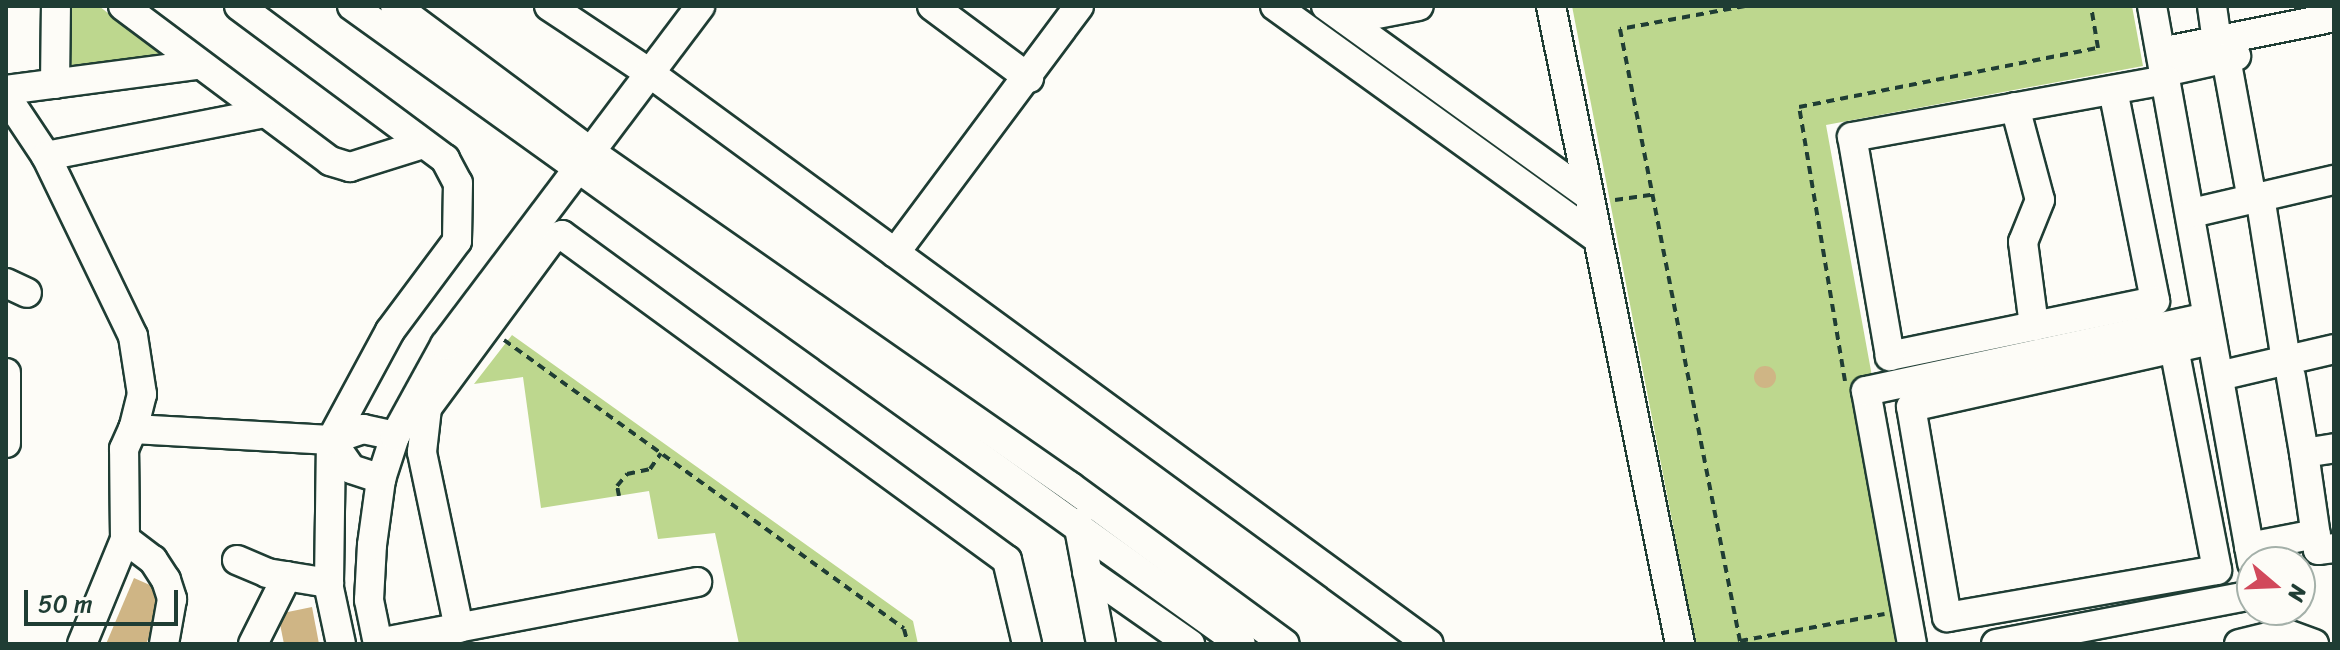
<!DOCTYPE html>
<style>
body{margin:0}
#map{position:relative;width:2340px;height:650px;overflow:hidden;background:#fdfcf7;font-family:Sriracha,sans-serif}
div>[style]{position:absolute}
.green>*{inset:0;background:#bdd78e}
.building>*{inset:0;background:#cfb585}
.round{border-radius:50%}
.path>*{height:4px;margin-top:-2px;transform-origin:0;background:repeating-linear-gradient(90deg,#1f3d34 0 8px,transparent 0 14px)}
.roads{filter:drop-shadow(2px 0 #1f3d34) drop-shadow(-2px 0 #1f3d34) drop-shadow(0 2px #1f3d34) drop-shadow(0 -2px #1f3d34)}
.minor>*{height:28px;margin:-14px;padding:0 14px;transform-origin:14px;border-radius:14px;background:#fdfcf7}
span{translate:-50% -50%;white-space:nowrap;text-align:center;line-height:1.15;-webkit-text-stroke:6px #fdfcf7;paint-order:stroke}
.frame{position:absolute;inset:0;border:8px solid #1f3d34;pointer-events:none}
.north{position:absolute;left:2236px;top:546px;width:80px;height:80px;box-sizing:border-box;background:#fdfcf7;border:2px solid #a4b0a9;border-radius:50%;rotate:109deg;font-size:22px;font-weight:700;line-height:32px;text-align:center;color:#1f3d34}
.north::after{content:'';display:block;margin:auto;width:28px;height:36px;background:#d1495b;clip-path:polygon(50% 0,100% 100%,50% 72%,0 100%)}
.scale{position:absolute;left:24px;top:590px;width:154px;height:36px;box-sizing:border-box;border:4px solid #1f3d34;border-top:0;padding-left:10px;font-size:24px;line-height:28px;white-space:nowrap;color:#1f3d34;-webkit-text-stroke:6px #fdfcf7;paint-order:stroke}
</style>
<div id="map">
<div class="green">
<div style="clip-path:polygon(65px 6px,99px 6px,162px 56px,62px 73px)"></div>
<div style="clip-path:polygon(1572px 6px,2132px 6px,2143px 66px,1826px 125px,1921px 644px,1696px 644px)"></div>
<div style="clip-path:polygon(512px 335px,913px 621px,918px 644px,739px 644px,715px 533px,658px 539px,649px 491px,541px 508px,523px 377px,474px 384px)"></div>
</div>
<div class="building">
<div class="round" style="left:1754px;top:366px;width:22px;height:22px"></div>
<div style="clip-path:polygon(134px 578px,168px 593px,146px 644px,106px 644px)"></div>
<div style="clip-path:polygon(312px 607px,319px 644px,284px 644px,278px 614px)"></div>
</div>
<div class="path">
<div style="left:1745px;top:6px;width:127px;rotate:169.6deg"></div>
<div style="left:1620px;top:29px;width:624px;rotate:78.91deg"></div>
<div style="left:1740px;top:641px;width:147px;rotate:-10.6deg"></div>
<div style="left:1615px;top:200px;width:37px;rotate:-8deg"></div>
<div style="left:504px;top:340px;width:493px;rotate:35.8deg"></div>
<div style="left:904px;top:629px;width:16px;rotate:75deg"></div>
<div style="left:1845px;top:381px;width:278px;rotate:-99.5deg"></div>
<div style="left:1799px;top:107px;width:305px;rotate:-11.2deg"></div>
<div style="left:2098px;top:48px;width:43px;rotate:-99.5deg"></div>
<div style="left:619px;top:496px;width:10px;rotate:-101deg"></div>
<div style="left:617px;top:486px;width:16px;rotate:-50deg"></div>
<div style="left:627px;top:474px;width:24px;rotate:-12deg"></div>
<div style="left:650px;top:469px;width:19px;rotate:-55deg"></div>
</div>
<div class="roads">
<div class="minor">
<div style="left:123px;top:6px;width:259px;rotate:36.8deg"></div>
<div style="left:330px;top:161px;width:21px;rotate:17deg"></div>
<div style="left:350px;top:167px;width:77px;rotate:-17.5deg"></div>
<div style="left:239px;top:6px;width:257px;rotate:36.6deg"></div>
<div style="left:445px;top:159px;width:27px;rotate:62deg"></div>
<div style="left:458px;top:183px;width:58px;rotate:91deg"></div>
<div style="left:457px;top:241px;width:112px;rotate:126.7deg"></div>
<div style="left:390px;top:331px;width:124px;rotate:118.4deg"></div>
<div style="left:331px;top:440px;width:148px;rotate:90.8deg"></div>
<div style="left:329px;top:588px;width:57px;rotate:77.9deg"></div>
<div style="left:352px;top:6px;width:1094px;rotate:35.67deg"></div>
<div style="left:395px;top:6px;width:246px;rotate:36.7deg"></div>
<div style="left:592px;top:153px;width:584px;rotate:34.89deg"></div>
<div style="left:1071px;top:487px;width:265px;rotate:36.3deg"></div>
<div style="left:549px;top:6px;width:123px;rotate:33.7deg"></div>
<div style="left:651px;top:74px;width:964px;rotate:36.23deg"></div>
<div style="left:932px;top:6px;width:121px;rotate:36.6deg"></div>
<div style="left:1275px;top:6px;width:397px;rotate:35.8deg"></div>
<div style="left:1326px;top:6px;width:324px;rotate:35.8deg"></div>
<div style="left:1551px;top:6px;width:651px;rotate:78.57deg"></div>
<div style="left:2152px;top:6px;width:566px;rotate:79.82deg"></div>
<div style="left:2212px;top:6px;width:35px;rotate:82deg"></div>
<div style="left:1346px;top:20px;width:74px;rotate:-10.9deg"></div>
<div style="left:2161px;top:52px;width:177px;rotate:-11.4deg"></div>
<div style="left:2226px;top:58px;width:143px;rotate:79.6deg"></div>
<div style="left:2164px;top:72px;width:74px;rotate:-12.5deg"></div>
<div style="left:55px;top:84px;width:78px;rotate:-89.3deg"></div>
<div style="left:6px;top:90px;width:191px;rotate:-7.5deg"></div>
<div style="left:2113px;top:90px;width:215px;rotate:78.7deg"></div>
<div style="left:2155px;top:301px;width:271px;rotate:168.3deg"></div>
<div style="left:1890px;top:356px;width:222px;rotate:-99.8deg"></div>
<div style="left:1852px;top:137px;width:319px;rotate:-10.3deg"></div>
<div style="left:6px;top:96px;width:72px;rotate:56.3deg"></div>
<div style="left:46px;top:156px;width:200px;rotate:64.2deg"></div>
<div style="left:133px;top:336px;width:59px;rotate:81.2deg"></div>
<div style="left:142px;top:394px;width:36px;rotate:104deg"></div>
<div style="left:2015px;top:107px;width:96px;rotate:75deg"></div>
<div style="left:2040px;top:200px;width:45px;rotate:112deg"></div>
<div style="left:2023px;top:242px;width:85px;rotate:82.5deg"></div>
<div style="left:46px;top:156px;width:223px;rotate:-11.1deg"></div>
<div style="left:2262px;top:209px;width:153px;rotate:81deg"></div>
<div style="left:2192px;top:213px;width:146px;rotate:-13.1deg"></div>
<div style="left:895px;top:253px;width:308px;rotate:-53.3deg"></div>
<div style="left:6px;top:283px;width:23px;rotate:25deg"></div>
<div style="left:2174px;top:348px;width:226px;rotate:79deg"></div>
<div style="left:2217px;top:570px;width:274px;rotate:170.1deg"></div>
<div style="left:1947px;top:617px;width:213px;rotate:-99.7deg"></div>
<div style="left:1911px;top:407px;width:307px;rotate:-12.6deg"></div>
<div style="left:6px;top:373px;width:70px;rotate:90deg"></div>
<div style="left:2219px;top:376px;width:118px;rotate:-13.2deg"></div>
<div style="left:2291px;top:377px;width:77px;rotate:80.3deg"></div>
<div style="left:2304px;top:453px;width:30px;rotate:-9deg"></div>
<div style="left:331px;top:440px;width:35px;rotate:55deg"></div>
<div style="left:351px;top:469px;width:32px;rotate:18deg"></div>
<div style="left:2304px;top:453px;width:98px;rotate:81.8deg"></div>
<div style="left:2318px;top:550px;width:16px;rotate:-7deg"></div>
<div style="left:1078px;top:523px;width:123px;rotate:79.2deg"></div>
<div style="left:125px;top:539px;width:35px;rotate:37deg"></div>
<div style="left:153px;top:560px;width:24px;rotate:57deg"></div>
<div style="left:166px;top:580px;width:20px;rotate:72deg"></div>
<div style="left:172px;top:599px;width:46px;rotate:100.1deg"></div>
<div style="left:2249px;top:547px;width:68px;rotate:-11deg"></div>
<div style="left:237px;top:560px;width:33px;rotate:23deg"></div>
<div style="left:267px;top:573px;width:63px;rotate:9.2deg"></div>
<div style="left:1087px;top:572px;width:126px;rotate:35deg"></div>
<div style="left:459px;top:628px;width:180px;rotate:-101.9deg"></div>
<div style="left:422px;top:452px;width:44px;rotate:-83.5deg"></div>
<div style="left:427px;top:408px;width:209px;rotate:-53.6deg"></div>
<div style="left:551px;top:240px;width:12px;rotate:-24deg"></div>
<div style="left:562px;top:235px;width:551px;rotate:36.14deg"></div>
<div style="left:1007px;top:560px;width:86px;rotate:76.6deg"></div>
<div style="left:378px;top:643px;width:325px;rotate:-10.8deg"></div>
<div style="left:82px;top:644px;width:113px;rotate:-67.7deg"></div>
<div style="left:125px;top:539px;width:90px;rotate:-90.6deg"></div>
<div style="left:124px;top:449px;width:22px;rotate:-66deg"></div>
<div style="left:133px;top:429px;width:198px;rotate:3.2deg"></div>
<div style="left:331px;top:440px;width:34px;rotate:-19deg"></div>
<div style="left:363px;top:429px;width:33px;rotate:12deg"></div>
<div style="left:253px;top:644px;width:76px;rotate:-63.4deg"></div>
<div style="left:378px;top:644px;width:45px;rotate:-101.6deg"></div>
<div style="left:369px;top:600px;width:55px;rotate:-86.9deg"></div>
<div style="left:372px;top:545px;width:67px;rotate:-82.2deg"></div>
<div style="left:381px;top:479px;width:45px;rotate:-72deg"></div>
<div style="left:395px;top:436px;width:104px;rotate:-61.2deg"></div>
<div style="left:445px;top:345px;width:424px;rotate:-53deg"></div>
<div style="left:1912px;top:644px;width:257px;rotate:-100.3deg"></div>
<div style="left:1866px;top:391px;width:349px;rotate:-12.2deg"></div>
<div style="left:1996px;top:644px;width:261px;rotate:-10.8deg"></div>
<div style="left:2239px;top:644px;width:46px;rotate:-13.7deg"></div>
<div style="left:2284px;top:633px;width:32px;rotate:20deg"></div>
</div>
</div>
<div class="frame"></div>
<div class="north">N</div>
<div class="scale">50 m</div>
</div>
